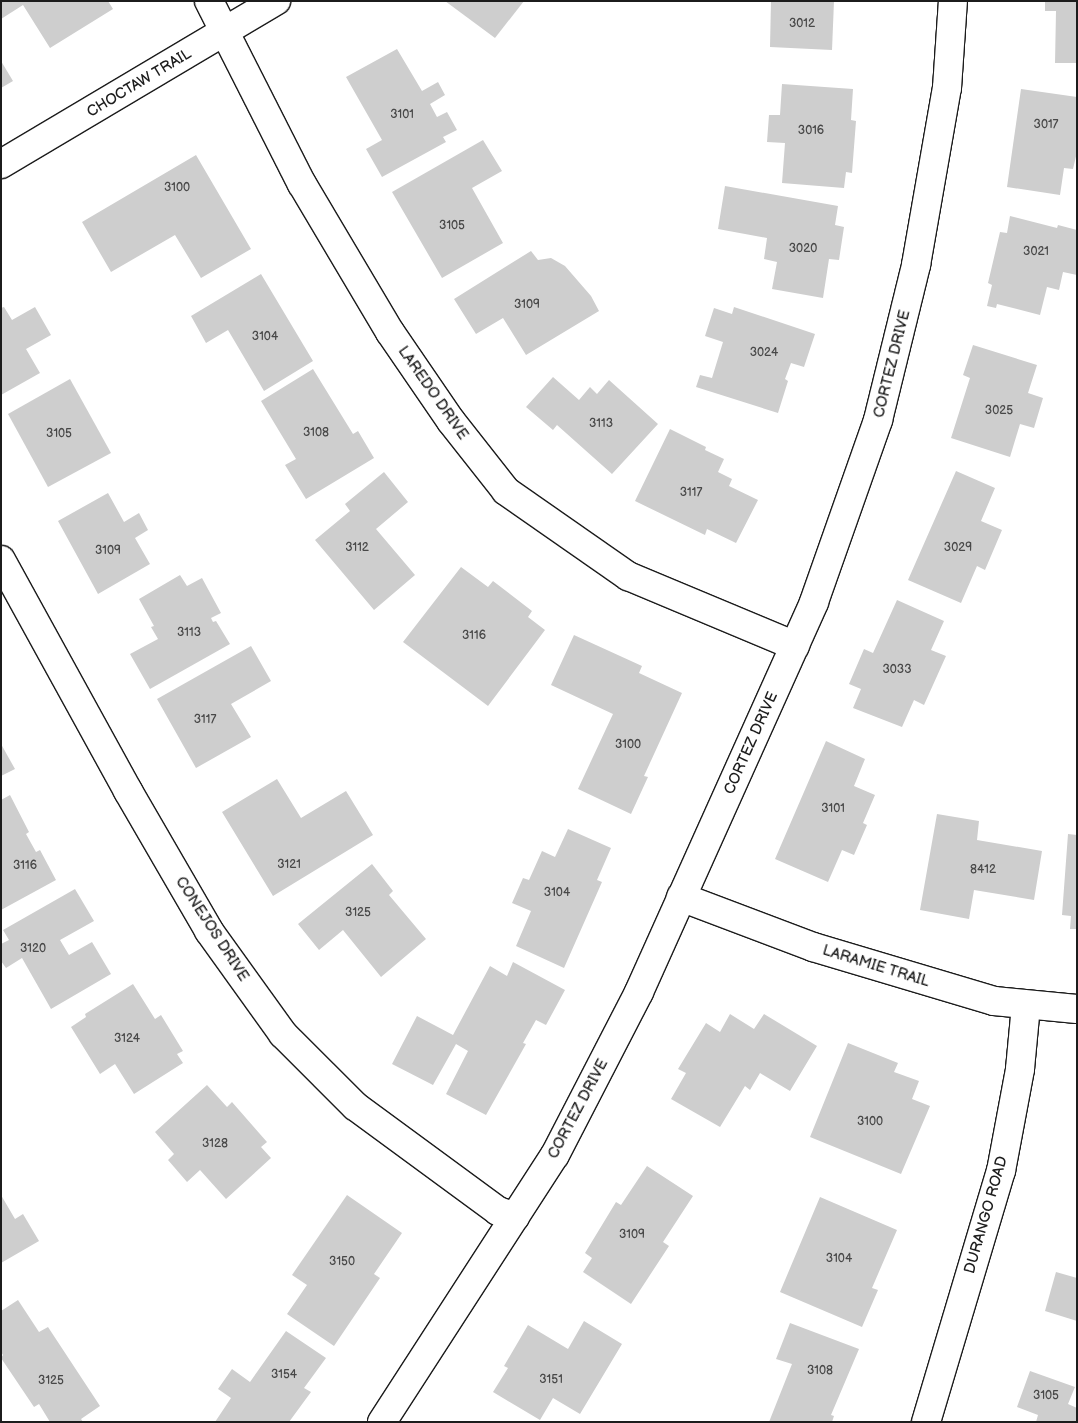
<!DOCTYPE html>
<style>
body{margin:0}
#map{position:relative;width:1078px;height:1423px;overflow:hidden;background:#fff;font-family:"Balsamiq Sans",sans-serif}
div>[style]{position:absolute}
.building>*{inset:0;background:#cecece}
.roads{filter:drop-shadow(1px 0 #1c1c1c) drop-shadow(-1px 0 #1c1c1c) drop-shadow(0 1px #1c1c1c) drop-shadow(0 -1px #1c1c1c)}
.minor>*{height:28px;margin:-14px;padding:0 14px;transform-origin:14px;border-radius:14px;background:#fff}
span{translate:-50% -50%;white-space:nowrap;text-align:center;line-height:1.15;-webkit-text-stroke:4px #fff;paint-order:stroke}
.number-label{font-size:12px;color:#484848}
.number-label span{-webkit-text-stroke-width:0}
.street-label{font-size:15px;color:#1c1c1c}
.frame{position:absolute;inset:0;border:2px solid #1c1c1c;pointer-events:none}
</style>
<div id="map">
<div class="building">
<div style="clip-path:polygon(1px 1px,108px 1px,113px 9px,50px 48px,23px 5px,1px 19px)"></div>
<div style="clip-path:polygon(445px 1px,524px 1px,495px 38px)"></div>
<div style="clip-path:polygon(771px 1px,834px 1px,832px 50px,770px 47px)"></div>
<div style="clip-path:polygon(1045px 1px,1077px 1px,1077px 63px,1055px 63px,1056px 11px,1045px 11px)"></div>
<div style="clip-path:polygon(397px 49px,422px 91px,438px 82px,445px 95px,430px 104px,437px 117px,447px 112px,457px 130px,443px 137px,446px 142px,382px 177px,366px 149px,382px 140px,346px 77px)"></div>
<div style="clip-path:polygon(1px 61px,13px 81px,1px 88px)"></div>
<div style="clip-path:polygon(782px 84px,853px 89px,851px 120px,856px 121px,852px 173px,846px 172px,844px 188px,782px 183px,785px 143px,767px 142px,769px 115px,780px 115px)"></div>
<div style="clip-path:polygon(1021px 89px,1077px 97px,1077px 152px,1073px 169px,1064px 168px,1060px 195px,1007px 187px)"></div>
<div style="clip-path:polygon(483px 140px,502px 171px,472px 188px,503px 243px,442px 278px,392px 192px)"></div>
<div style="clip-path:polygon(196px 155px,251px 249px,201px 278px,175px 235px,111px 272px,82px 222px)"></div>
<div style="clip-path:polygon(725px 186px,838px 206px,835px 225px,844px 227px,839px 260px,829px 259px,823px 298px,772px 289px,777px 262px,764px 259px,767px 238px,718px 229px)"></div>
<div style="clip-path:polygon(1010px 216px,1057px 228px,1058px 225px,1077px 230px,1077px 275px,1063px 272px,1059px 290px,1047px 287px,1040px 315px,997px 304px,996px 308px,987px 306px,992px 285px,988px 283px,1000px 232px,1007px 233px)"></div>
<div style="clip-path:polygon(531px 251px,538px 260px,551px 258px,565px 266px,591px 296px,599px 311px,526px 355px,503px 318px,476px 334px,454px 299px)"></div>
<div style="clip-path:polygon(261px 274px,313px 361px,264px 391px,228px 330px,206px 343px,191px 316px)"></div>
<div style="clip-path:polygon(4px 307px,12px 320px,35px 307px,51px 335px,26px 349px,40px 373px,1px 395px,1px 308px)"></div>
<div style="clip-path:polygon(734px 307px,815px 334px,804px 367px,791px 363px,785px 379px,788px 381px,778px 413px,696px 387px,700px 375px,712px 378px,723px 342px,705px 336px,714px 308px,732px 314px)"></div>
<div style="clip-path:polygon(973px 345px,1037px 365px,1028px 393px,1043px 398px,1034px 428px,1020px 424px,1010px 457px,951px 438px,970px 378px,963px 375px)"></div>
<div style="clip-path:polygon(313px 369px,353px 434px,358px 431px,374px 458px,306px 499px,285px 465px,296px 459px,261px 401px)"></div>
<div style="clip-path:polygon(553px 377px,579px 400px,590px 387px,597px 394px,609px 380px,658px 424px,612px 474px,557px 425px,553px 430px,526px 407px)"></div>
<div style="clip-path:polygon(70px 379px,111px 453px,48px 487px,8px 414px)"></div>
<div style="clip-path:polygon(670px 429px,706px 447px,705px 450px,724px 459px,718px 472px,732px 479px,729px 486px,758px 500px,736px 543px,707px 529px,705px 535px,635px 501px)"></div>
<div style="clip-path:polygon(956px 471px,995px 488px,981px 521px,1002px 530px,985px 570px,977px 566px,961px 603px,908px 580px)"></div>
<div style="clip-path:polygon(384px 472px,408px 502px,376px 529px,415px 575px,374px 610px,315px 540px,350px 511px,345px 504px)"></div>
<div style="clip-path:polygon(108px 493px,124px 522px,139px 513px,148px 530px,135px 538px,150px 564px,98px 594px,58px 521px)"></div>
<div style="clip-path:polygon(461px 567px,488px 587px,493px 581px,532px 611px,528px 617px,545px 630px,488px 706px,403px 642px)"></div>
<div style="clip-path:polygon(180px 575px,187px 586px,202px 578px,221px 613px,211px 618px,213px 622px,216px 621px,230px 644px,150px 689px,130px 654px,158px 639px,151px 627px,154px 626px,139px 599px)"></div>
<div style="clip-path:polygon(897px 600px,944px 621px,931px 650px,946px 656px,924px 705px,914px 700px,902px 727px,853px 708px,861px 689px,849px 684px,864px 649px,873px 653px)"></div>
<div style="clip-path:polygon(574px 635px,642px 666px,639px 673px,682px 693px,644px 776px,648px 777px,631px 814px,578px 789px,613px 714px,551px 685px)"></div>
<div style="clip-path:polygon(251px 646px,271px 681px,231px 704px,251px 737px,196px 768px,157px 699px)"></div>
<div style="clip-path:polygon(826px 741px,865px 759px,854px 786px,875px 795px,863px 823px,867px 825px,854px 855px,842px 850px,828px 882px,775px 859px)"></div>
<div style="clip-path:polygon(1px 744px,15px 769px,1px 776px)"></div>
<div style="clip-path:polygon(277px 779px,301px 818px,346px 791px,373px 835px,273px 896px,222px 812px)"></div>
<div style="clip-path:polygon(10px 795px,29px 832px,26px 834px,36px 852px,40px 850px,56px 880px,1px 910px,1px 800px)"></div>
<div style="clip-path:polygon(937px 814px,979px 821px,977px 840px,1042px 851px,1034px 900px,974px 890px,969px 919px,920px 910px)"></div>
<div style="clip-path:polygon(568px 829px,611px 848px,597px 880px,602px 882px,564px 968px,516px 946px,531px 911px,512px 903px,523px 878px,529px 880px,542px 851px,555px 857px)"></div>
<div style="clip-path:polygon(1068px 834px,1077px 835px,1077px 929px,1070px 929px,1071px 916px,1062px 915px)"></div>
<div style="clip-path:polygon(372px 864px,393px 891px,389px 895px,426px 939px,381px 977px,343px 930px,319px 950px,298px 924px)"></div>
<div style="clip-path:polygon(75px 889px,94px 921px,60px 940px,69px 955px,92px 942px,111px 974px,51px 1009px,22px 958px,6px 968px,1px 961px,1px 944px,9px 940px,3px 930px)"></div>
<div style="clip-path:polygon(513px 962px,565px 990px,546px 1025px,536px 1020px,523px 1043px,526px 1044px,486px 1115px,446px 1094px,468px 1051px,456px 1044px,433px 1085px,392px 1064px,417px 1016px,453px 1035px,490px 966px,507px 976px)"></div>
<div style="clip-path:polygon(133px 984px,155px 1019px,161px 1015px,183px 1051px,177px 1054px,183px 1063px,134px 1094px,115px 1064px,100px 1074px,71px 1027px,86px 1017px,85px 1014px)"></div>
<div style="clip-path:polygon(730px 1014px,754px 1029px,764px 1014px,817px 1046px,790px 1091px,760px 1073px,750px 1090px,745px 1086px,720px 1127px,671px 1099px,686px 1073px,678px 1069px,706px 1023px,720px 1032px)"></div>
<div style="clip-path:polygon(848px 1043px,898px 1063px,894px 1072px,919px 1081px,912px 1099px,930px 1106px,901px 1174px,810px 1137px)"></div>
<div style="clip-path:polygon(207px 1085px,227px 1107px,232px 1102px,267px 1142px,261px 1147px,271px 1158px,226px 1199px,200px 1170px,187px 1182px,168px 1160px,174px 1154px,155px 1132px)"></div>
<div style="clip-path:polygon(647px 1166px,693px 1196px,663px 1242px,669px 1246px,631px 1304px,583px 1272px,592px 1258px,585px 1253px,616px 1202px,621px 1205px)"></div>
<div style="clip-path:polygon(1px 1195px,15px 1219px,23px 1214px,39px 1241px,1px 1263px)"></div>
<div style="clip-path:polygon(347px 1195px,402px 1233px,374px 1274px,380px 1278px,334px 1346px,287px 1314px,307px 1285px,292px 1275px)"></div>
<div style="clip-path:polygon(820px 1197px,897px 1230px,872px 1288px,878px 1290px,862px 1327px,780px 1292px)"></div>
<div style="clip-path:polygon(1056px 1272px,1077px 1278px,1077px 1321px,1045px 1311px)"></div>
<div style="clip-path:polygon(18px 1300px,39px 1332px,48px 1327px,100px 1406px,81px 1419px,83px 1422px,50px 1422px,39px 1404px,34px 1407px,1px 1358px,3px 1355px,1px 1352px,1px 1311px)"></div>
<div style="clip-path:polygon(584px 1321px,622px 1344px,580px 1414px,553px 1398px,540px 1420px,493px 1392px,508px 1368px,504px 1366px,528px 1325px,568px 1349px)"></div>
<div style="clip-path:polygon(790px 1323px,859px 1349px,831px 1415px,834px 1416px,832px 1422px,769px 1422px,792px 1364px,776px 1359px)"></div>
<div style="clip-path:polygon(286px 1331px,326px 1358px,304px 1388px,311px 1392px,289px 1422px,215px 1422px,231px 1398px,218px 1389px,232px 1369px,250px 1382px)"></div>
<div style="clip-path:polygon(1030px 1371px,1075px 1387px,1068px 1404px,1077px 1408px,1077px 1422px,1036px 1422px,1038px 1415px,1017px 1407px)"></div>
</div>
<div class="roads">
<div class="minor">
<div style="left:209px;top:1px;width:205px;rotate:63.1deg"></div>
<div style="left:302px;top:184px;width:172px;rotate:59.3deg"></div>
<div style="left:390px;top:332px;width:108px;rotate:55.6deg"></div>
<div style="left:451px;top:421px;width:89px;rotate:51.8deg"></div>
<div style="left:506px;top:491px;width:149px;rotate:34.9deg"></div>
<div style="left:628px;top:576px;width:181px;rotate:22.7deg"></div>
<div style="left:1px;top:164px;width:320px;rotate:-30.7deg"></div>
<div style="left:1px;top:560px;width:264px;rotate:61.2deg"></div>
<div style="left:128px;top:791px;width:162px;rotate:59.9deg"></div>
<div style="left:209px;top:931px;width:127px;rotate:54.3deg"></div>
<div style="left:283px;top:1034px;width:102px;rotate:45deg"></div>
<div style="left:355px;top:1106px;width:177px;rotate:36.3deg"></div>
<div style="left:498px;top:1211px;width:18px;rotate:19deg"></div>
<div style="left:681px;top:897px;width:141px;rotate:20.7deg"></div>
<div style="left:813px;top:947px;width:189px;rotate:16.6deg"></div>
<div style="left:994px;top:1001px;width:83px;rotate:5.5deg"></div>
<div style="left:382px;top:1422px;width:318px;rotate:-57.1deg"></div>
<div style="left:555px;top:1155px;width:183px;rotate:-62.7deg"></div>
<div style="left:639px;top:992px;width:427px;rotate:-65.8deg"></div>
<div style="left:814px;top:602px;width:193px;rotate:-70.6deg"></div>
<div style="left:878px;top:420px;width:160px;rotate:-76.2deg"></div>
<div style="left:916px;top:265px;width:180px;rotate:-80.1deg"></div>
<div style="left:947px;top:88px;width:87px;rotate:-86.1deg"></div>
<div style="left:926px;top:1422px;width:262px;rotate:-73.4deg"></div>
<div style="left:1001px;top:1171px;width:104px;rotate:-79.4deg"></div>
<div style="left:1020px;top:1069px;width:64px;rotate:-84.6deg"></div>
</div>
</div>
<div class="number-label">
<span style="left:802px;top:24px">3012</span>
<span style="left:402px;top:115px">3101</span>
<span style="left:1046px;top:125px">3017</span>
<span style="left:811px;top:131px">3016</span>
<span style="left:177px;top:188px">3100</span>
<span style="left:452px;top:226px">3105</span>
<span style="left:803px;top:249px">3020</span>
<span style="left:1036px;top:252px">3021</span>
<span style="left:527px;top:305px">3109</span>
<span style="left:265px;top:337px">3104</span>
<span style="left:764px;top:353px">3024</span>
<span style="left:999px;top:411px">3025</span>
<span style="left:601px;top:424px">3113</span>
<span style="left:316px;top:433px">3108</span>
<span style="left:59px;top:434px">3105</span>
<span style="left:691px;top:493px">3117</span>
<span style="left:357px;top:548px">3112</span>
<span style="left:958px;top:548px">3029</span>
<span style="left:108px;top:551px">3109</span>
<span style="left:189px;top:633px">3113</span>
<span style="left:474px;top:636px">3116</span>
<span style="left:897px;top:670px">3033</span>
<span style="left:205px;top:720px">3117</span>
<span style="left:628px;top:745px">3100</span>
<span style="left:833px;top:809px">3101</span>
<span style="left:289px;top:865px">3121</span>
<span style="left:25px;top:866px">3116</span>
<span style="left:983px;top:870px">8412</span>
<span style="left:557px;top:893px">3104</span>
<span style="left:358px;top:913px">3125</span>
<span style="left:33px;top:949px">3120</span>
<span style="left:127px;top:1039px">3124</span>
<span style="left:870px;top:1122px">3100</span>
<span style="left:215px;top:1144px">3128</span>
<span style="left:632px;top:1235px">3109</span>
<span style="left:839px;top:1259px">3104</span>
<span style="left:342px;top:1262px">3150</span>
<span style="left:820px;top:1371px">3108</span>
<span style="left:284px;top:1375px">3154</span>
<span style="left:551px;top:1380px">3151</span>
<span style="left:51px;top:1381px">3125</span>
<span style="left:1046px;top:1396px">3105</span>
</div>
<div class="street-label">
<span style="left:139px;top:83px;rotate:-31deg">CHOCTAW TRAIL</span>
<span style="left:892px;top:364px;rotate:-76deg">CORTEZ DRIVE</span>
<span style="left:433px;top:393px;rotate:55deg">LAREDO DRIVE</span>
<span style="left:751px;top:743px;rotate:-66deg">CORTEZ DRIVE</span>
<span style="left:212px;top:929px;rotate:57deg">CONEJOS DRIVE</span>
<span style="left:876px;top:966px;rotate:17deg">LARAMIE TRAIL</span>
<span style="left:578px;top:1109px;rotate:-62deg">CORTEZ DRIVE</span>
<span style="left:986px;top:1215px;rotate:-74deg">DURANGO ROAD</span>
</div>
<div class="frame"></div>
</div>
